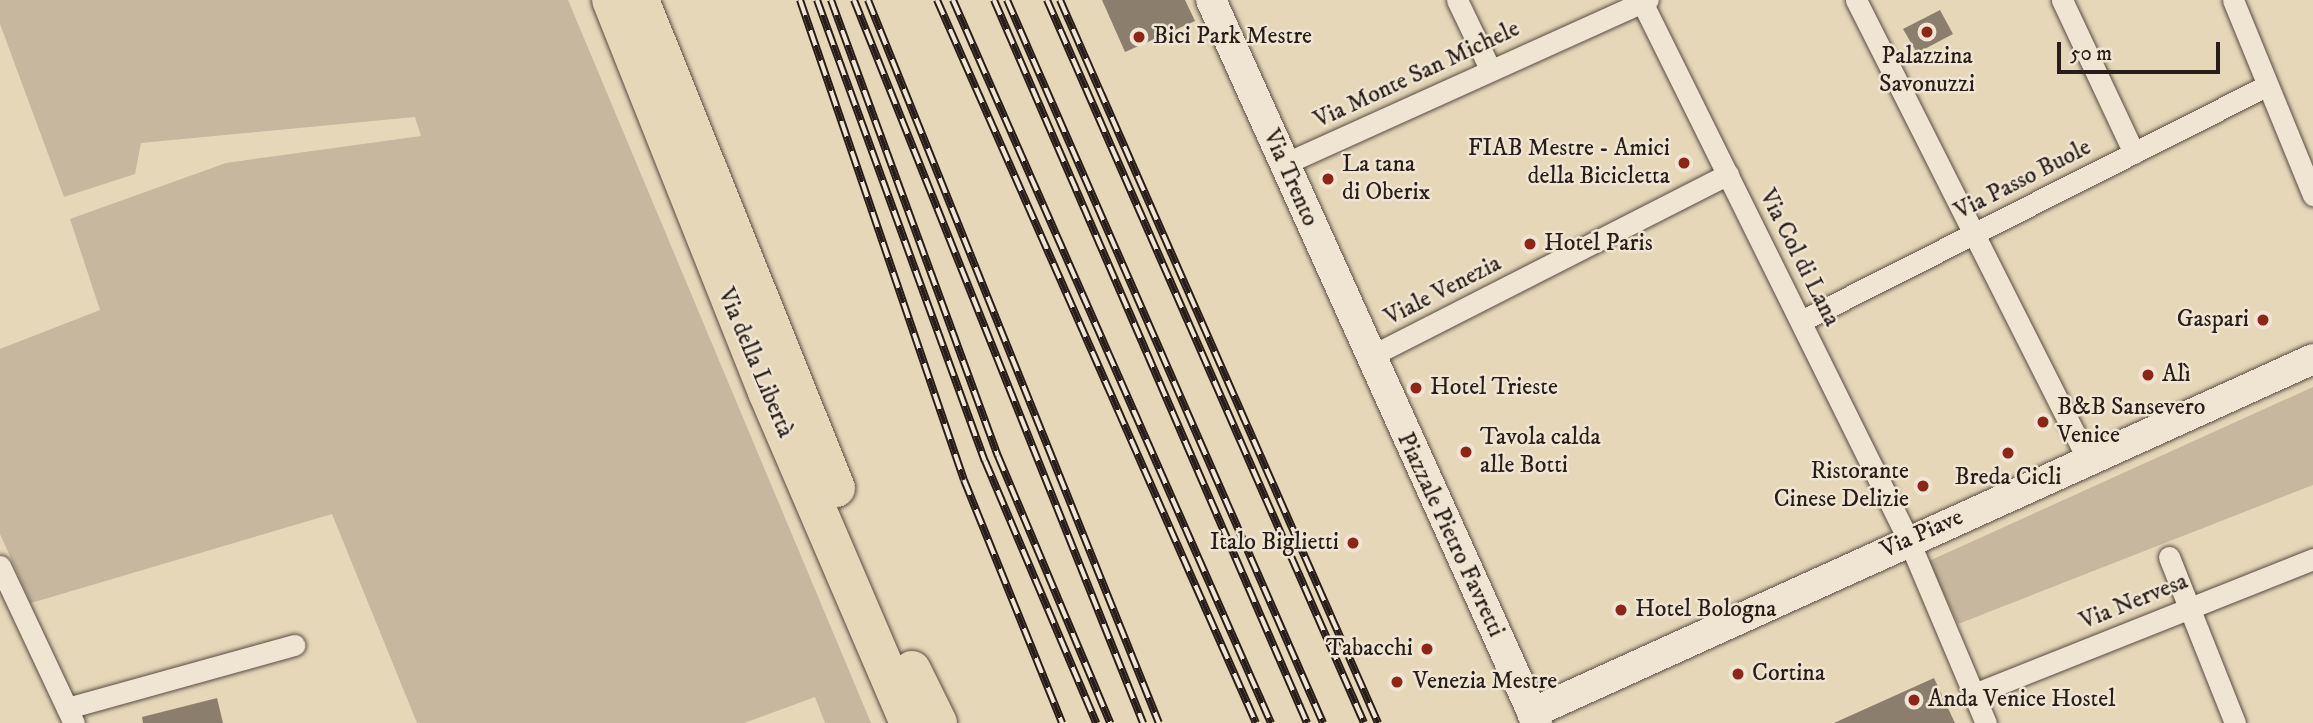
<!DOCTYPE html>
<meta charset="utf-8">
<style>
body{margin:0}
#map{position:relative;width:2313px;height:723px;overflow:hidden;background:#e6d7b9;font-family:"IM FELL DW Pica",serif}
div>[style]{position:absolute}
.green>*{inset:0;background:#c6b79e}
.building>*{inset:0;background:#8b7e6c}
.roads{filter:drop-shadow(0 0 2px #584c41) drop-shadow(0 0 2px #584c41)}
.street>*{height:21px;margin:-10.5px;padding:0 10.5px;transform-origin:10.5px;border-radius:10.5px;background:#efe5d2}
.secondary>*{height:30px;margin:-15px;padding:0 15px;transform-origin:15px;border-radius:15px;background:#efe5d2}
.highway>*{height:38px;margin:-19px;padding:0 19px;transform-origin:19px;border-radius:19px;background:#e6d7b9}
.rail>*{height:8px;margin-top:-4px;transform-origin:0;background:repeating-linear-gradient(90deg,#efe5d2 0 16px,#291d19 0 32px);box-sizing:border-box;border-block:2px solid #291d19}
.dots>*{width:19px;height:19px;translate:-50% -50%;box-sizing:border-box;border:4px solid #efe5d2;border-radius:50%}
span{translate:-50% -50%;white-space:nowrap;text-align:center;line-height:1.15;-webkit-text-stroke:5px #efe5d2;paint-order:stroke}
.poi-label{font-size:24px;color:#291d19}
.left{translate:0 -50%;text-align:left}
.right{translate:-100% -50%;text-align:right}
.street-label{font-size:24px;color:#291d19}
.scale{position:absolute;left:2057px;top:42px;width:163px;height:32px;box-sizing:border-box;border:4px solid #291d19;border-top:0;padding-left:9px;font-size:21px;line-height:24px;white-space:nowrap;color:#291d19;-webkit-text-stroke:5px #efe5d2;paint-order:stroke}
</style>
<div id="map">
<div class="green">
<div style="clip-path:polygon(0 0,568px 0,871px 723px,825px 723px,815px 697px,744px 723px,417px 723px,332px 514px,31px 603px,0 534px,0 349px,100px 310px,70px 219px,226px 163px,421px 136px,415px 117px,141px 143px,135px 174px,64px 197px,0 24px)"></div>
<div style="clip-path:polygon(2313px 387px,2313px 485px,1958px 624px,1929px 561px)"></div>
</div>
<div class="building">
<div style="clip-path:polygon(1102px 0,1185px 0,1195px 21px,1125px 52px)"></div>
<div style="clip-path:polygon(1940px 10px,1953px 34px,1917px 53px,1903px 29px)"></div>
<div style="clip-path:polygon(1934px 678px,1955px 723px,1834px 723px)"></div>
<div style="clip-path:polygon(217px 698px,223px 723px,143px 723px,142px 717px)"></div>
</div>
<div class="roads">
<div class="street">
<div style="left:1457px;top:0;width:76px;rotate:64.4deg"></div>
<div style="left:1641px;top:0;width:604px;rotate:63.65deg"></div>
<div style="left:1909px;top:541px;width:198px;rotate:67.1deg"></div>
<div style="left:1856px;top:0;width:515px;rotate:63.24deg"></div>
<div style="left:2062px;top:0;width:169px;rotate:64.8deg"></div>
<div style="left:2233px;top:0;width:211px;rotate:67.7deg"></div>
<div style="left:1284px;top:164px;width:399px;rotate:-24.3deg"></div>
<div style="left:1803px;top:320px;width:519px;rotate:-26.81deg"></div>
<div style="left:1369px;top:357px;width:403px;rotate:-27deg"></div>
<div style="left:2169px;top:557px;width:179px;rotate:68.3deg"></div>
<div style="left:0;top:566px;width:174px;rotate:64.8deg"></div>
<div style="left:1974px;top:694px;width:365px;rotate:-21.7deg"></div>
<div style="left:67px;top:708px;width:236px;rotate:-15.5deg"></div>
</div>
<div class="secondary">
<div style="left:1211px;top:0;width:793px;rotate:65.73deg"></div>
<div style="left:1532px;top:713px;width:857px;rotate:-24.38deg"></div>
</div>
<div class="highway">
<div style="left:611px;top:0;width:422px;rotate:68.3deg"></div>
<div style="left:767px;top:392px;width:360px;rotate:66.8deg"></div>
<div style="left:640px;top:0;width:526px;rotate:68.12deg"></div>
<div style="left:912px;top:670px;width:59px;rotate:63.9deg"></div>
</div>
</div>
<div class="rail">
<div style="left:800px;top:0;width:507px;rotate:71.14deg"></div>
<div style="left:964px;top:480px;width:262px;rotate:68deg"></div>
<div style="left:817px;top:0;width:491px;rotate:70deg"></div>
<div style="left:985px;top:461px;width:285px;rotate:67deg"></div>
<div style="left:831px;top:0;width:486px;rotate:69.9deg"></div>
<div style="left:998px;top:456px;width:290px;rotate:67.2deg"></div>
<div style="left:854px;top:0;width:779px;rotate:68.21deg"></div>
<div style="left:868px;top:0;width:779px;rotate:68.08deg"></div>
<div style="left:937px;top:0;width:790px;rotate:66.19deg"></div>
<div style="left:953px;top:0;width:790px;rotate:66.26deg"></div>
<div style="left:994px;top:0;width:788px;rotate:66.59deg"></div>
<div style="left:1007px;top:0;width:789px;rotate:66.39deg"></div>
<div style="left:1047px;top:0;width:789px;rotate:66.32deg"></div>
<div style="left:1060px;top:0;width:790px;rotate:66.26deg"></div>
</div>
<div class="dots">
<div style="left:1927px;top:32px;background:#8f2418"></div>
<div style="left:1139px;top:37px;background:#8f2418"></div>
<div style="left:1684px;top:163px;background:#8f2418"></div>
<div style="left:1328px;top:179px;background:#8f2418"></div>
<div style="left:1530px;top:244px;background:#8f2418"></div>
<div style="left:2263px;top:320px;background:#8f2418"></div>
<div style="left:2148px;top:375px;background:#8f2418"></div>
<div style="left:1416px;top:388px;background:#8f2418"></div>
<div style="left:2043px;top:422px;background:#8f2418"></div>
<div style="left:1466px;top:452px;background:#8f2418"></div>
<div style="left:2008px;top:453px;background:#8f2418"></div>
<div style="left:1923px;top:486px;background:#8f2418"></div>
<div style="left:1353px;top:543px;background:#8f2418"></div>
<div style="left:1621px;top:610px;background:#8f2418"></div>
<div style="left:1427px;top:649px;background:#8f2418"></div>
<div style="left:1738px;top:674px;background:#8f2418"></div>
<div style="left:1397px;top:682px;background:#8f2418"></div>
<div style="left:1914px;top:700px;background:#8f2418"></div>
</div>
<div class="poi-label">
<span class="left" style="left:1153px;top:37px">Bici Park Mestre</span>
<span style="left:1927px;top:71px">Palazzina<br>Savonuzzi</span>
<span class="right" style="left:1670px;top:163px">FIAB Mestre - Amici<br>della Bicicletta</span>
<span class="left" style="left:1342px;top:179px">La tana<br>di Oberix</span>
<span class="left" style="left:1544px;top:244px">Hotel Paris</span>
<span class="right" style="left:2249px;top:320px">Gaspari</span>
<span class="left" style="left:2162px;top:375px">Alì</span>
<span class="left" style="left:1430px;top:388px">Hotel Trieste</span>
<span class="left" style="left:2057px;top:422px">B&amp;B Sansevero<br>Venice</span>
<span class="left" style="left:1480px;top:452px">Tavola calda<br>alle Botti</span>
<span class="right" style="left:1909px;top:486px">Ristorante<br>Cinese Delizie</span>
<span style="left:2008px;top:478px">Breda Cicli</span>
<span class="right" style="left:1339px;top:543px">Italo Biglietti</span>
<span class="left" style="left:1635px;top:610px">Hotel Bologna</span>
<span class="right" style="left:1413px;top:649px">Tabacchi</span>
<span class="left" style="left:1752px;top:674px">Cortina</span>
<span class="left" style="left:1413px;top:682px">Venezia Mestre</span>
<span class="left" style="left:1928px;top:700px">Anda Venice Hostel</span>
</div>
<div class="street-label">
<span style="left:1417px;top:75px;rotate:-25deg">Via Monte San Michele</span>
<span style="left:1290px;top:178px;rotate:66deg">Via Trento</span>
<span style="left:2023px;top:180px;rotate:-27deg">Via Passo Buole</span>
<span style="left:1799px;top:258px;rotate:63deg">Via Col di Lana</span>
<span style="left:1443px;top:291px;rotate:-27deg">Viale Venezia</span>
<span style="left:755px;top:363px;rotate:67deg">Via della Libertà</span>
<span style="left:1922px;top:534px;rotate:-24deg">Via Piave</span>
<span style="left:1450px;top:535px;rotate:65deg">Piazzale Pietro Favretti</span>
<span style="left:2134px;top:602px;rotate:-22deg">Via Nervesa</span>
</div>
<div class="scale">50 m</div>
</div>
